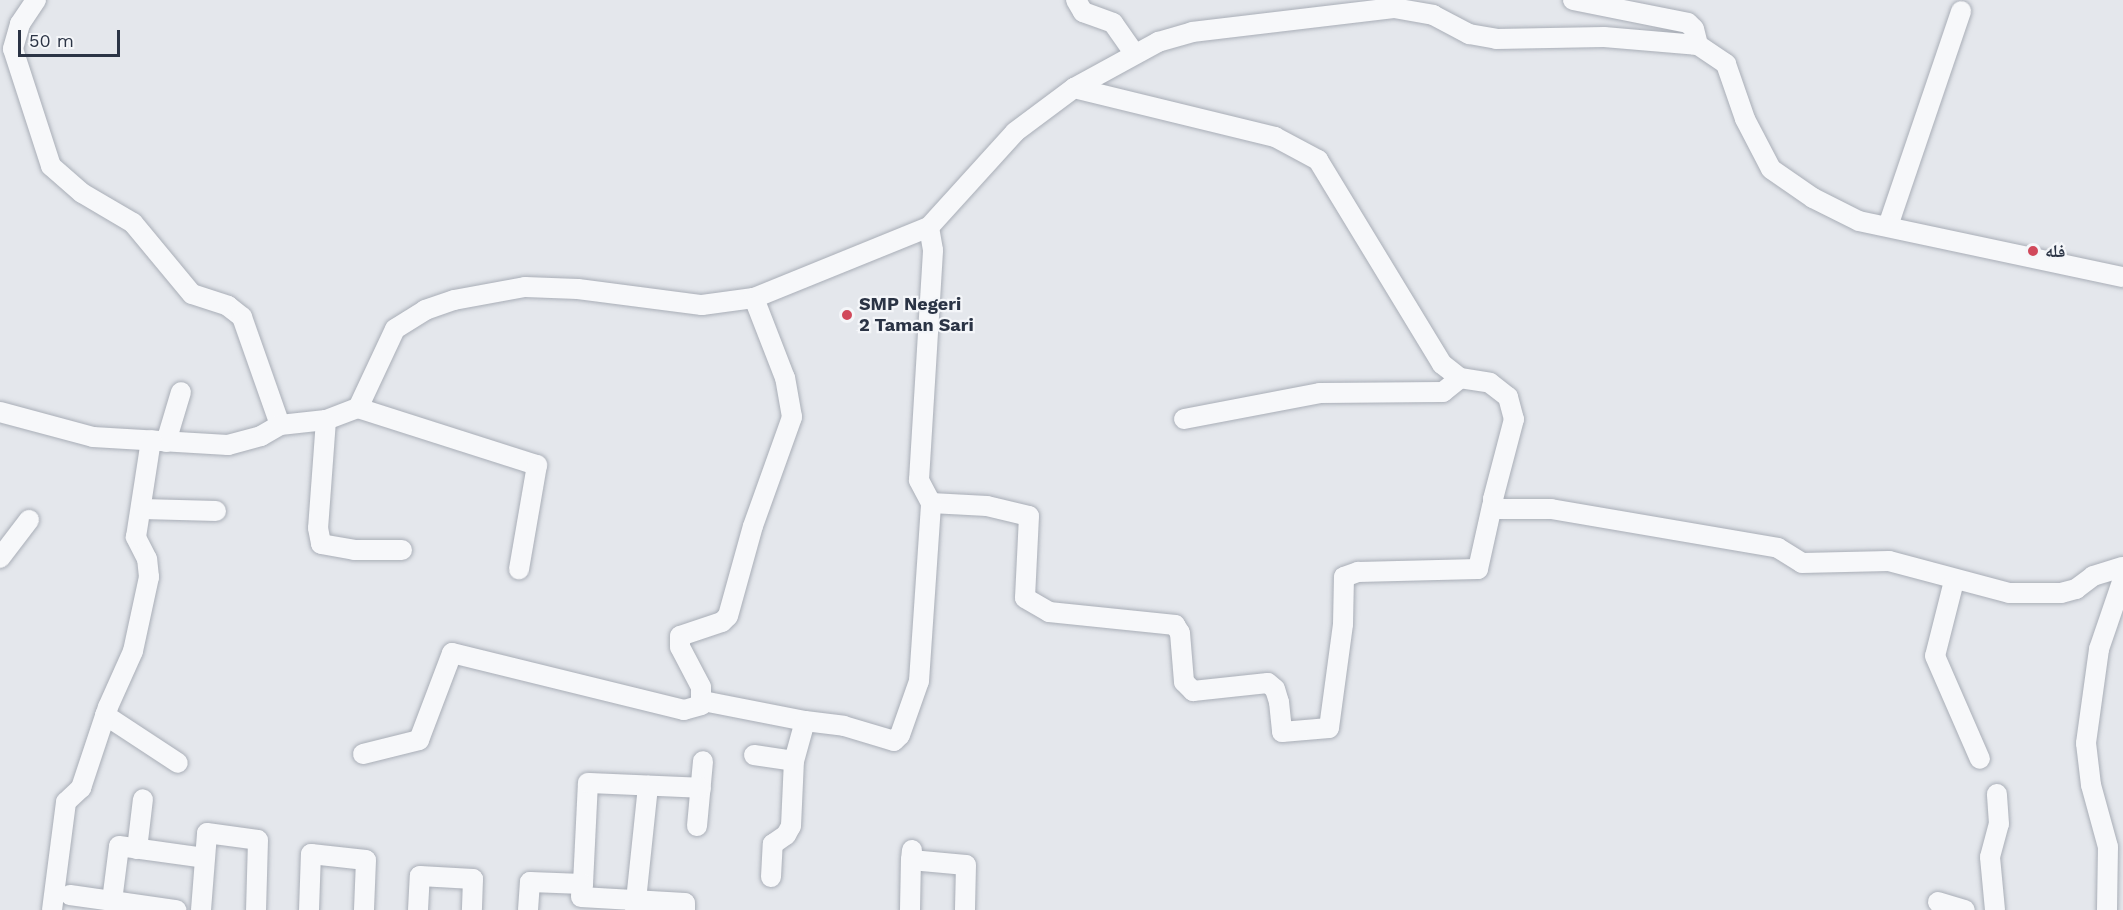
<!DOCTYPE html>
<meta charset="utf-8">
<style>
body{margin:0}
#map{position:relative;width:2123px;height:910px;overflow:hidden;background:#e4e7ec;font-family:"Work Sans","Noto Naskh Arabic",sans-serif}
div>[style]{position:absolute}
.roads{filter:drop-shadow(0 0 2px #a9aeb7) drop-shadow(0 0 2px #a9aeb7)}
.minor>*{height:20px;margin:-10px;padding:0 10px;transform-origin:10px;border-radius:10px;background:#f7f8fa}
.dots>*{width:16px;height:16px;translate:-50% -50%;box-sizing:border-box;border:3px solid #f4f6f9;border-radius:50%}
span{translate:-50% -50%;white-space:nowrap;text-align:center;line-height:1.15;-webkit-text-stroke:4.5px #f4f6f9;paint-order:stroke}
.poi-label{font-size:18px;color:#2b3445;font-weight:700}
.left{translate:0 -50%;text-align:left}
.scale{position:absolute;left:18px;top:30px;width:102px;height:27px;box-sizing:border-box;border:3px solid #2b3445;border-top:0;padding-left:8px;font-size:18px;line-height:21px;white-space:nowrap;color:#2b3445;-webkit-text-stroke:4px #f4f6f9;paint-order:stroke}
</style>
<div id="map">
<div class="roads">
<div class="minor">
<div style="left:36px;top:0;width:29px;rotate:124deg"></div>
<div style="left:20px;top:24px;width:26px;rotate:106deg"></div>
<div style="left:13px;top:49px;width:123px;rotate:72deg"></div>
<div style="left:51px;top:166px;width:41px;rotate:41.1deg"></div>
<div style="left:82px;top:193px;width:59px;rotate:30.5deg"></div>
<div style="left:133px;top:223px;width:92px;rotate:50.3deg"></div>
<div style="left:192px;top:294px;width:38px;rotate:18deg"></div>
<div style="left:228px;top:306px;width:18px;rotate:38deg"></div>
<div style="left:242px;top:317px;width:114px;rotate:70.6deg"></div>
<div style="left:1076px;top:0;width:14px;rotate:60deg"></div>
<div style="left:1083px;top:12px;width:32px;rotate:20deg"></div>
<div style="left:1113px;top:23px;width:37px;rotate:55deg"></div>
<div style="left:1573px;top:0;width:117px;rotate:11.3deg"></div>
<div style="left:1688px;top:23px;width:8px;rotate:45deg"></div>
<div style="left:1694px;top:29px;width:16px;rotate:76deg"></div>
<div style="left:1074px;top:88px;width:207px;rotate:13.7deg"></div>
<div style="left:1275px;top:137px;width:49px;rotate:28.1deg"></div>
<div style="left:1318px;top:160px;width:239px;rotate:58.7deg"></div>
<div style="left:1442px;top:364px;width:23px;rotate:38deg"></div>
<div style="left:1460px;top:378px;width:30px;rotate:9deg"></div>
<div style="left:1490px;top:383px;width:23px;rotate:38deg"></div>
<div style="left:1508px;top:397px;width:23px;rotate:75deg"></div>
<div style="left:1514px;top:419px;width:83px;rotate:104.7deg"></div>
<div style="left:1493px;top:499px;width:10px;rotate:79deg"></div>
<div style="left:1495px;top:509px;width:56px"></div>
<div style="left:1551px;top:509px;width:230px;rotate:9.7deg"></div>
<div style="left:1778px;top:548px;width:28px;rotate:32deg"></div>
<div style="left:1802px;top:563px;width:87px;rotate:-1.3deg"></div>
<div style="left:1889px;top:561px;width:124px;rotate:14.9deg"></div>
<div style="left:2009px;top:593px;width:52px"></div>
<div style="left:2061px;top:593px;width:16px;rotate:-15deg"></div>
<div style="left:2076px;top:589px;width:21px;rotate:-37deg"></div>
<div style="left:2093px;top:576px;width:31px;rotate:-17deg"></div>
<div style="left:1888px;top:226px;width:227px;rotate:-71.2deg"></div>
<div style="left:358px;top:408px;width:188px;rotate:17.7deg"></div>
<div style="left:537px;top:465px;width:106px;rotate:99.8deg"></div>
<div style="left:0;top:412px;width:96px;rotate:15deg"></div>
<div style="left:93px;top:437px;width:135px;rotate:3.4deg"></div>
<div style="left:228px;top:445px;width:34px;rotate:-15deg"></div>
<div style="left:261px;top:436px;width:22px;rotate:-30deg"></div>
<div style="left:280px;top:425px;width:46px;rotate:-6.2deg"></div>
<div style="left:326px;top:420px;width:34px;rotate:-21deg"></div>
<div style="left:358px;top:408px;width:87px;rotate:-64.9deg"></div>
<div style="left:395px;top:329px;width:36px;rotate:-32deg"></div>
<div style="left:425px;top:310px;width:31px;rotate:-19deg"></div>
<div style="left:454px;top:300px;width:72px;rotate:-10.4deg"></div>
<div style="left:525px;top:287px;width:53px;rotate:2.2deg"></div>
<div style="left:578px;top:289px;width:125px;rotate:7.4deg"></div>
<div style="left:702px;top:305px;width:52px;rotate:-7.7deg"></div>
<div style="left:754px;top:298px;width:189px;rotate:-22.1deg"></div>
<div style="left:929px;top:227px;width:128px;rotate:-47.8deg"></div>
<div style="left:1015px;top:132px;width:74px;rotate:-36.7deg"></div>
<div style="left:1074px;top:88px;width:96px;rotate:-28.7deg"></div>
<div style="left:1158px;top:42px;width:35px;rotate:-16deg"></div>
<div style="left:1192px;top:32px;width:203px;rotate:-6.8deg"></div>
<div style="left:1394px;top:8px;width:40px;rotate:10deg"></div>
<div style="left:1433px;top:15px;width:41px;rotate:27.8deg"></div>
<div style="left:1469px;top:34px;width:27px;rotate:10deg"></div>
<div style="left:1496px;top:39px;width:108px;rotate:-1.1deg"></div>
<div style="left:1604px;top:37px;width:94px;rotate:4.9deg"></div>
<div style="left:1698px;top:45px;width:34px;rotate:34deg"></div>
<div style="left:1726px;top:64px;width:58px;rotate:70.9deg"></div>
<div style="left:1745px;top:119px;width:56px;rotate:62.5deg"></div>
<div style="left:1771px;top:169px;width:51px;rotate:34.6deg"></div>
<div style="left:1813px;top:198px;width:51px;rotate:26.6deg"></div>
<div style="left:1859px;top:221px;width:270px;rotate:12deg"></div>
<div style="left:1184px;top:419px;width:138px;rotate:-10.8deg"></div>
<div style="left:1320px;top:393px;width:123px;rotate:-0.5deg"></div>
<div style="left:1443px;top:392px;width:22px;rotate:-39deg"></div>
<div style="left:326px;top:420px;width:108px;rotate:94.2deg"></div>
<div style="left:318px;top:528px;width:16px;rotate:79deg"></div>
<div style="left:321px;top:544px;width:34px;rotate:10deg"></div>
<div style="left:354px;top:550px;width:48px"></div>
<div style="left:166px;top:442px;width:52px;rotate:-73.3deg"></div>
<div style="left:931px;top:503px;width:56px;rotate:3.1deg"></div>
<div style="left:987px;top:506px;width:43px;rotate:13.4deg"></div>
<div style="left:1029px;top:516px;width:82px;rotate:92.8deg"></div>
<div style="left:1025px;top:598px;width:28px;rotate:30deg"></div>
<div style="left:1049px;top:612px;width:127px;rotate:5.9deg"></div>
<div style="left:1175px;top:625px;width:9px;rotate:58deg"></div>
<div style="left:1180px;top:633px;width:49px;rotate:85.3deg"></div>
<div style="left:1184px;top:682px;width:13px;rotate:45deg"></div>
<div style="left:1193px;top:691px;width:75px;rotate:-6.1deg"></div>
<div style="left:1268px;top:683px;width:9px;rotate:41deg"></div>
<div style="left:1275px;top:689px;width:14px;rotate:73deg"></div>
<div style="left:1279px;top:702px;width:30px;rotate:84deg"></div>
<div style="left:1282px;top:732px;width:47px;rotate:-4.9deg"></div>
<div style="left:1329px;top:728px;width:105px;rotate:-82.3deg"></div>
<div style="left:1343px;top:624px;width:47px;rotate:-88.8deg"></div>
<div style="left:1344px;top:577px;width:15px;rotate:-20deg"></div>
<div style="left:1358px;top:572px;width:120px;rotate:-1.4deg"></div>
<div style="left:1478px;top:569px;width:65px;rotate:-77.5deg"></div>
<div style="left:143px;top:509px;width:73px;rotate:1.6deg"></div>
<div style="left:0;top:558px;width:48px;rotate:-52.7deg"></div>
<div style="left:1954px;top:581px;width:77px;rotate:104.2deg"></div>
<div style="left:1935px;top:656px;width:112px;rotate:66.4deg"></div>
<div style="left:703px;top:701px;width:104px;rotate:11.1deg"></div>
<div style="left:105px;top:715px;width:87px;rotate:33.3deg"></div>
<div style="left:363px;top:754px;width:58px;rotate:-14deg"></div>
<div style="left:419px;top:740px;width:93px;rotate:-69.2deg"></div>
<div style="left:452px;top:653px;width:239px;rotate:13.8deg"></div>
<div style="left:684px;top:710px;width:18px;rotate:-16deg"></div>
<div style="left:701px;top:705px;width:18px;rotate:-90deg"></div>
<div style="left:701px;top:687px;width:45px;rotate:-117.7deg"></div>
<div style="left:680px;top:647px;width:11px;rotate:-90deg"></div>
<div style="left:680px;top:636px;width:44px;rotate:-18.4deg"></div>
<div style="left:722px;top:622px;width:8px;rotate:-45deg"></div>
<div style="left:728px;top:616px;width:93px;rotate:-74.5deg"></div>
<div style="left:753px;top:526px;width:116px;rotate:-70.3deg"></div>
<div style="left:792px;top:417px;width:40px;rotate:-100deg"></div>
<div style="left:785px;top:378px;width:86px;rotate:-111.2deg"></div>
<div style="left:754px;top:755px;width:40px;rotate:8.5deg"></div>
<div style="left:697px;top:826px;width:65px;rotate:-84.7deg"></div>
<div style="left:137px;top:849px;width:50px;rotate:-83.2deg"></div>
<div style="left:912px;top:850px;width:10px;rotate:96deg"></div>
<div style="left:911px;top:860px;width:55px;rotate:5.2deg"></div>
<div style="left:966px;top:865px;width:45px;rotate:91.3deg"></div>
<div style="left:771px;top:877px;width:33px;rotate:-87deg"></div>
<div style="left:773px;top:844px;width:16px;rotate:-35deg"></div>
<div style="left:786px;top:835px;width:10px;rotate:-61deg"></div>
<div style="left:791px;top:826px;width:65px;rotate:-87.4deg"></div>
<div style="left:794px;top:761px;width:41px;rotate:-74.6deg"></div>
<div style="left:805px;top:721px;width:39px;rotate:7deg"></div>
<div style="left:844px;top:726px;width:52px;rotate:16.7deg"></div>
<div style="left:894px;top:741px;width:8px;rotate:-45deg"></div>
<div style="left:900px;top:735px;width:57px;rotate:-70.6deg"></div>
<div style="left:919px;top:681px;width:178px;rotate:-86.1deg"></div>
<div style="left:931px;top:503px;width:26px;rotate:-118deg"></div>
<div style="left:919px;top:480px;width:230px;rotate:-86.5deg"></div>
<div style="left:933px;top:250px;width:23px;rotate:-100deg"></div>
<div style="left:583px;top:884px;width:101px;rotate:-87.2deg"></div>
<div style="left:588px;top:783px;width:113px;rotate:2.5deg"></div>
<div style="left:70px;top:895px;width:42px;rotate:8.1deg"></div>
<div style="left:112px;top:901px;width:55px;rotate:-82.7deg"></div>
<div style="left:119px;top:846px;width:86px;rotate:8deg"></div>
<div style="left:581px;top:897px;width:104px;rotate:3.3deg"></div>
<div style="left:685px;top:903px;width:7px;rotate:90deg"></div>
<div style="left:112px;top:901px;width:65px;rotate:8deg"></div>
<div style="left:1938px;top:902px;width:28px;rotate:17deg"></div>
<div style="left:52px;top:910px;width:109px;rotate:-82.6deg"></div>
<div style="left:66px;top:802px;width:21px;rotate:-43deg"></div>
<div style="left:81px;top:788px;width:85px;rotate:-71.6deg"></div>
<div style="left:108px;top:707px;width:61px;rotate:-65.9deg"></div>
<div style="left:133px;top:651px;width:76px;rotate:-77.8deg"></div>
<div style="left:149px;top:577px;width:18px;rotate:-96deg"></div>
<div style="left:147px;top:559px;width:25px;rotate:-117deg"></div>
<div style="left:136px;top:537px;width:98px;rotate:-81.2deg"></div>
<div style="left:201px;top:910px;width:77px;rotate:-85.5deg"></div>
<div style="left:207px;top:833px;width:51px;rotate:7.8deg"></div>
<div style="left:258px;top:840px;width:70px;rotate:91.6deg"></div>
<div style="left:309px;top:910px;width:56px;rotate:-88deg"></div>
<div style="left:311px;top:854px;width:55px;rotate:6.2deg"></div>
<div style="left:366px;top:860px;width:50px;rotate:92.3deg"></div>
<div style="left:418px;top:910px;width:34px;rotate:-87deg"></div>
<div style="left:420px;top:876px;width:53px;rotate:3.2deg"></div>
<div style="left:473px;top:879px;width:31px;rotate:92deg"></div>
<div style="left:528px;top:910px;width:28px;rotate:-86deg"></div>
<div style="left:530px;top:882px;width:53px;rotate:2.2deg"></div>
<div style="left:583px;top:884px;width:11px;rotate:100deg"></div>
<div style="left:635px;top:910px;width:125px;rotate:-84deg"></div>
<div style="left:910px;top:910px;width:50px;rotate:-88.9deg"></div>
<div style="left:1995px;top:910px;width:53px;rotate:-95.4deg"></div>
<div style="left:1990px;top:857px;width:34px;rotate:-75deg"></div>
<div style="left:1999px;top:824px;width:30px;rotate:-94deg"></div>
<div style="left:2107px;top:910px;width:63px;rotate:-89.1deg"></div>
<div style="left:2108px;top:847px;width:64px;rotate:-105.3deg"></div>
<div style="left:2091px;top:785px;width:42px;rotate:-96.8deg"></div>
<div style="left:2086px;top:743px;width:95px;rotate:-82.1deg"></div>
<div style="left:2099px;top:649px;width:74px;rotate:-71.1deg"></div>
</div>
</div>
<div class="dots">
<div style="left:2033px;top:251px;background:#d1495b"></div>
<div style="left:847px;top:315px;background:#d1495b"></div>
</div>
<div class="poi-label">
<span class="left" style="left:2045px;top:251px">فله</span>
<span class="left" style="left:859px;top:315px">SMP Negeri<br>2 Taman Sari</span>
</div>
<div class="scale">50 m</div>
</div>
